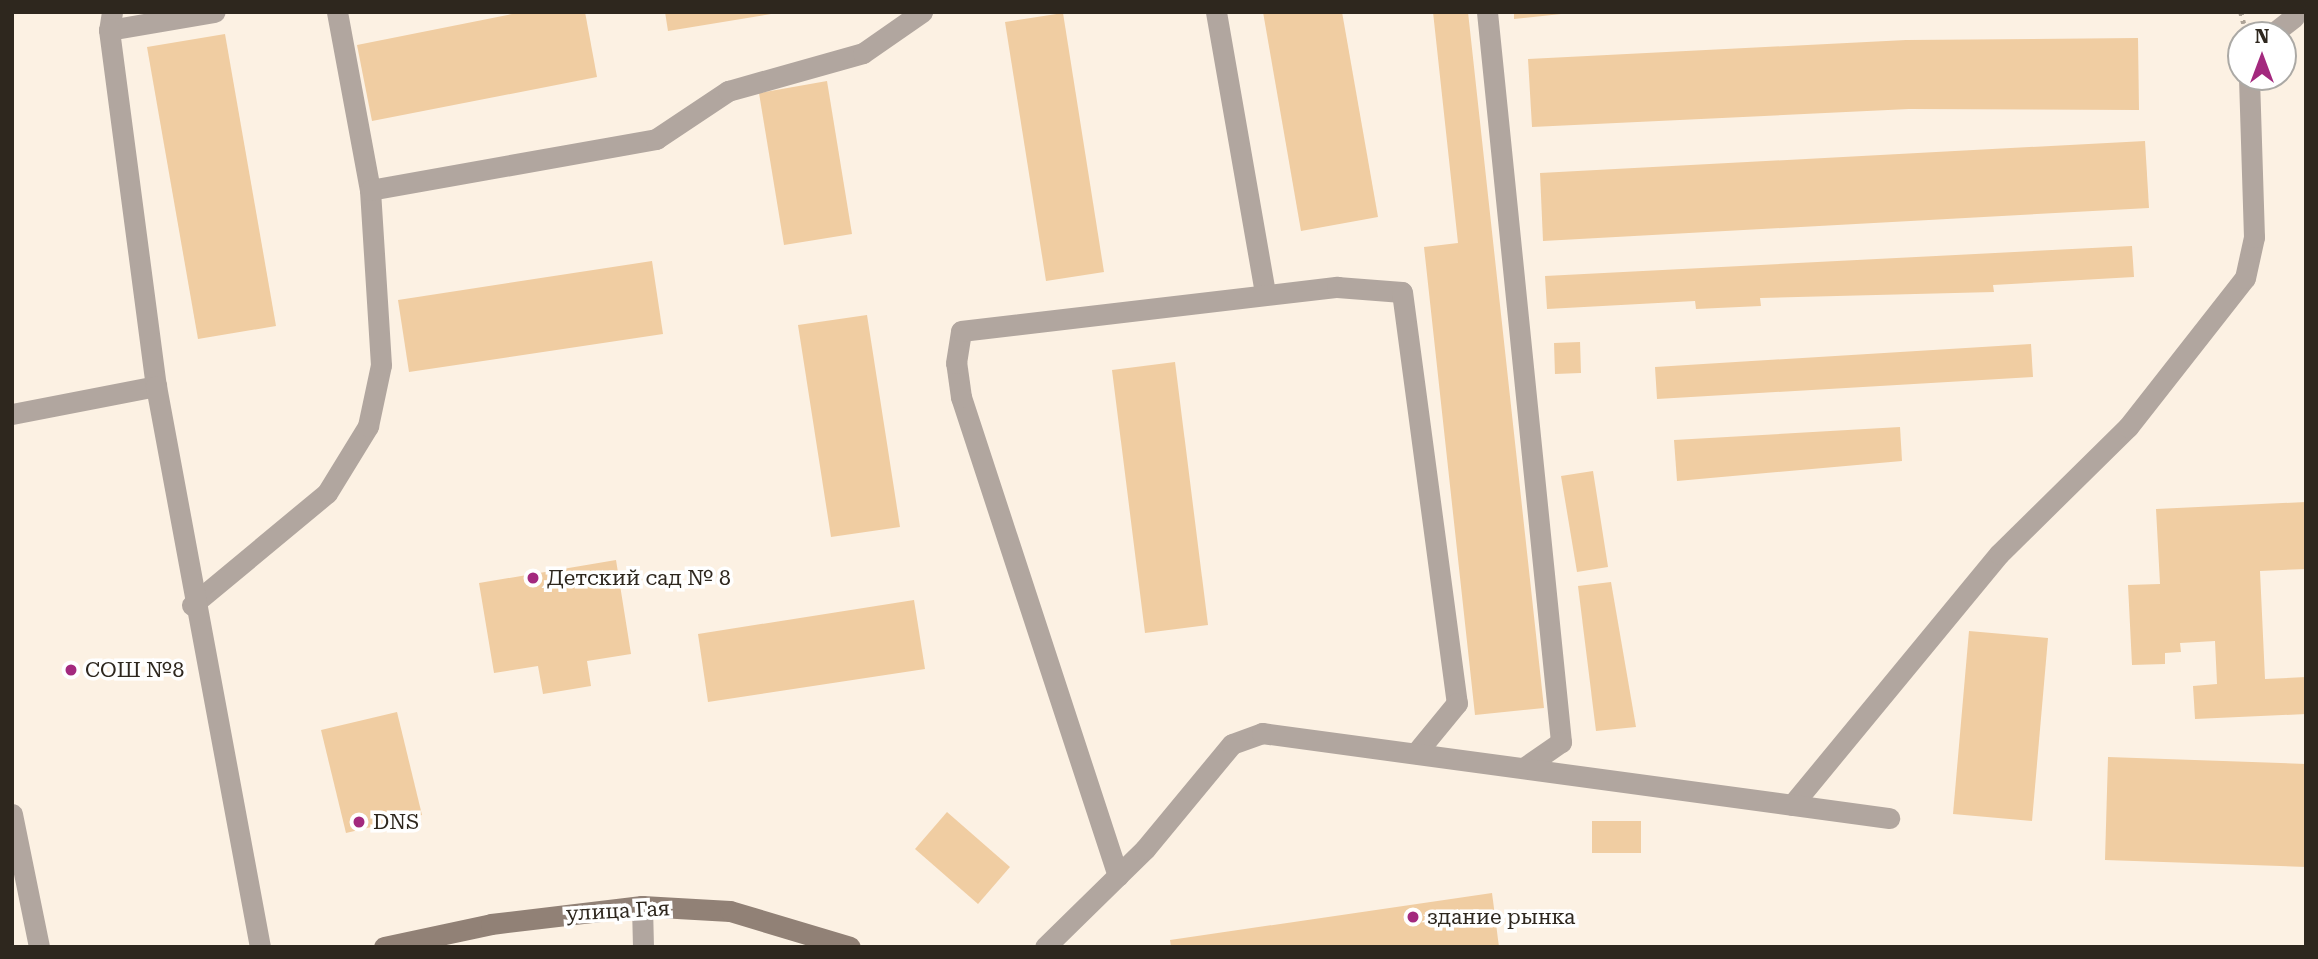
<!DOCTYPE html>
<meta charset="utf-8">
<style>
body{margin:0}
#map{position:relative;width:2318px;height:959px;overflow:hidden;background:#fcf1e3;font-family:"Roboto Serif",serif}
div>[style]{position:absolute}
.building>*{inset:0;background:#f0cda2}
.path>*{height:4.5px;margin-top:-2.25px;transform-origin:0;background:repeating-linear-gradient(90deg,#ada397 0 3.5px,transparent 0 8.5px)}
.lane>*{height:21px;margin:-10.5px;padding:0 10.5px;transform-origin:10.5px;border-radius:10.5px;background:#b1a69f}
.street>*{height:21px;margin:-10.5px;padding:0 10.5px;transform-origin:10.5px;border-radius:10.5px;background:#b1a69f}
.secondary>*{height:21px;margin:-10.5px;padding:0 10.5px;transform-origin:10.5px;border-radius:10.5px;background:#918176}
.dots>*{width:19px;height:19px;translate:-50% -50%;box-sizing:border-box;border:4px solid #fff;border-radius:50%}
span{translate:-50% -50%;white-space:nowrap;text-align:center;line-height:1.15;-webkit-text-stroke:7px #fff;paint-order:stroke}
.poi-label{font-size:21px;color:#2e271e}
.left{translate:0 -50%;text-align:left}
.street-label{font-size:21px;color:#2e271e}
.frame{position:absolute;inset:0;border:14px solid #2e271e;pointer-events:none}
.north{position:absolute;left:2227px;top:21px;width:70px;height:70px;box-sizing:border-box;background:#fff;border:2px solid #aba9a5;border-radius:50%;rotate:0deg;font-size:19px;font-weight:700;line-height:28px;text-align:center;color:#2e271e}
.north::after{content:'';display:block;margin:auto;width:24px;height:32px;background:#a3297e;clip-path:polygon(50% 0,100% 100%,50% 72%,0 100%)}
</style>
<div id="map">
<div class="building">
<div style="clip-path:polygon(522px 12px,585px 12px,597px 77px,372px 121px,357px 45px)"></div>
<div style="clip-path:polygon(665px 12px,771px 12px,771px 14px,668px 31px)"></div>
<div style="clip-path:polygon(1263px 12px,1342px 12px,1378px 217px,1301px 231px)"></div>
<div style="clip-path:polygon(1433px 12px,1468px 12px,1544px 708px,1475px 715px,1424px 247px,1458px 243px)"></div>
<div style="clip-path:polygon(1514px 12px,1561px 12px,1561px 14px,1514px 19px)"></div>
<div style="clip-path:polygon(1063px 13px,1104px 272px,1046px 281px,1005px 22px)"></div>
<div style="clip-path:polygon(225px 34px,276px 326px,198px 339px,147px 47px)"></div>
<div style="clip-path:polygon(2138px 38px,2139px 110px,1909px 109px,1532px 127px,1528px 59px,1906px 40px)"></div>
<div style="clip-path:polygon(827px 81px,852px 234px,784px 245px,759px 93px)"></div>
<div style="clip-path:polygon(2145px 141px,2149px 208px,1543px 241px,1540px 173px)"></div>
<div style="clip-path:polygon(2132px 246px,2134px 277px,1993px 285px,1994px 292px,1760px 298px,1761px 306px,1696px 309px,1695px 301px,1547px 309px,1545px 276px)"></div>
<div style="clip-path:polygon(652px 261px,663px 334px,409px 372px,398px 300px)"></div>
<div style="clip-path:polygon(867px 315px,900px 527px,831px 537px,798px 325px)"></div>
<div style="clip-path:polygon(1580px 342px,1581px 373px,1555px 374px,1554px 343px)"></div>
<div style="clip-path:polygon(2031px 344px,2033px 377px,1657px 399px,1655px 367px)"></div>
<div style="clip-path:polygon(1175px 362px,1208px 625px,1145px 633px,1112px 370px)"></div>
<div style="clip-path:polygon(1900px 427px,1902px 461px,1677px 481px,1674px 440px)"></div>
<div style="clip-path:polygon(1593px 471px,1608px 567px,1577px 572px,1561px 476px)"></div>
<div style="clip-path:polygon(2306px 502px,2306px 569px,2260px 571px,2265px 679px,2306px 677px,2306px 714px,2195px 719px,2193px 686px,2217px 684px,2215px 641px,2180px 643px,2181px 652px,2165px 653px,2165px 664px,2132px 665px,2128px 585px,2160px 584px,2156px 509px)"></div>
<div style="clip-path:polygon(616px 560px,631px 654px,587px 661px,591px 686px,543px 694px,538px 666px,494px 673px,479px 583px)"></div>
<div style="clip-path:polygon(1611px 582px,1636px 727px,1596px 731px,1578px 586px)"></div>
<div style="clip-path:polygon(914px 600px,925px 669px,708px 702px,698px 634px)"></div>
<div style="clip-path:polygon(1969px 631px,2048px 638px,2032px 821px,1953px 814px)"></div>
<div style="clip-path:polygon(397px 712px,422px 815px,346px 833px,321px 730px)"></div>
<div style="clip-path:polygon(2108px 757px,2306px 764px,2306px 867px,2105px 860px)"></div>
<div style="clip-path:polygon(947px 812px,1010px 867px,978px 904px,915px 849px)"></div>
<div style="clip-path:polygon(1592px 821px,1641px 821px,1641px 853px,1592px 853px)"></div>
<div style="clip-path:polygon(1492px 893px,1499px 947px,1171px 947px,1170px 940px)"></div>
</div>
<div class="path">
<div style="left:2241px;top:12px;width:12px;rotate:76deg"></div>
</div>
<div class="lane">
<div style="left:112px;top:12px;width:18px;rotate:99deg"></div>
<div style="left:109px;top:30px;width:107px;rotate:-9.7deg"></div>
<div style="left:337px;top:12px;width:181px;rotate:79.5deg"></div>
<div style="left:1216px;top:12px;width:286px;rotate:80.1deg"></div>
<div style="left:1487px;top:12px;width:734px;rotate:84.21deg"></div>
<div style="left:1561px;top:742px;width:44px;rotate:145.2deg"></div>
<div style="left:2271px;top:35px;width:29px;rotate:-38deg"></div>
<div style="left:12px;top:414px;width:147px;rotate:-11deg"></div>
<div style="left:192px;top:605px;width:175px;rotate:-39.7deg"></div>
<div style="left:327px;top:493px;width:79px;rotate:-58.5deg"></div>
<div style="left:368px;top:426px;width:62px;rotate:-78deg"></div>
<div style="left:381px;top:365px;width:175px;rotate:-93.6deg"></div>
<div style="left:370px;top:190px;width:291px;rotate:-10.1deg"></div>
<div style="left:656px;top:139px;width:87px;rotate:-33.7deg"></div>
<div style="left:728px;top:91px;width:140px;rotate:-15.7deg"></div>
<div style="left:863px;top:53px;width:72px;rotate:-34.8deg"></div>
<div style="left:1792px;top:805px;width:325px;rotate:-50.5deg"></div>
<div style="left:1999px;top:554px;width:181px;rotate:-44.6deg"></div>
<div style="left:2128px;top:427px;width:189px;rotate:-51.9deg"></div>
<div style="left:2245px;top:278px;width:42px;rotate:-77.6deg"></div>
<div style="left:2254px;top:237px;width:160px;rotate:-91.8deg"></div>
<div style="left:12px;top:814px;width:136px;rotate:78.5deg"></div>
<div style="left:1118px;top:876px;width:504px;rotate:-108.15deg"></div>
<div style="left:961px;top:397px;width:34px;rotate:-98deg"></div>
<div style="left:956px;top:363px;width:32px;rotate:-81deg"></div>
<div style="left:961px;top:331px;width:379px;rotate:-6.7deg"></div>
<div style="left:1337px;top:287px;width:65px;rotate:4.4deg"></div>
<div style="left:1402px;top:292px;width:415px;rotate:82.4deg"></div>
<div style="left:1457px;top:703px;width:65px;rotate:129.4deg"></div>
<div style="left:642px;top:906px;width:41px;rotate:88.6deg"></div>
</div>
<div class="street">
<div style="left:109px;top:30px;width:359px;rotate:82.5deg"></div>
<div style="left:156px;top:386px;width:571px;rotate:79.5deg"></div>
<div style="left:1045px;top:947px;width:140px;rotate:-44.4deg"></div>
<div style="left:1145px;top:849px;width:136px;rotate:-50.4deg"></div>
<div style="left:1232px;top:744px;width:32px;rotate:-20deg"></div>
<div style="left:1262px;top:733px;width:633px;rotate:7.72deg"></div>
</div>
<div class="secondary">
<div style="left:384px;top:947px;width:109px;rotate:-12.1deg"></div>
<div style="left:491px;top:924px;width:152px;rotate:-6.8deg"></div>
<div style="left:642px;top:906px;width:88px;rotate:3.3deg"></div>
<div style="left:730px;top:911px;width:125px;rotate:16.7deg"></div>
</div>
<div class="dots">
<div style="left:533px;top:578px;background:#a3297e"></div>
<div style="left:71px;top:670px;background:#a3297e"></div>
<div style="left:359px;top:822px;background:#a3297e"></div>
<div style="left:1413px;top:917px;background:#a3297e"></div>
</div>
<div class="poi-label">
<span class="left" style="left:547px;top:578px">Детский сад № 8</span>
<span class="left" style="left:85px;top:670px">СОШ №8</span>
<span class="left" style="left:373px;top:822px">DNS</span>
<span class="left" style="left:1427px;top:917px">здание рынка</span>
</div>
<div class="street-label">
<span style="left:618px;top:911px;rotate:-3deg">улица Гая</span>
</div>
<div class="frame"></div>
<div class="north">N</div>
</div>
